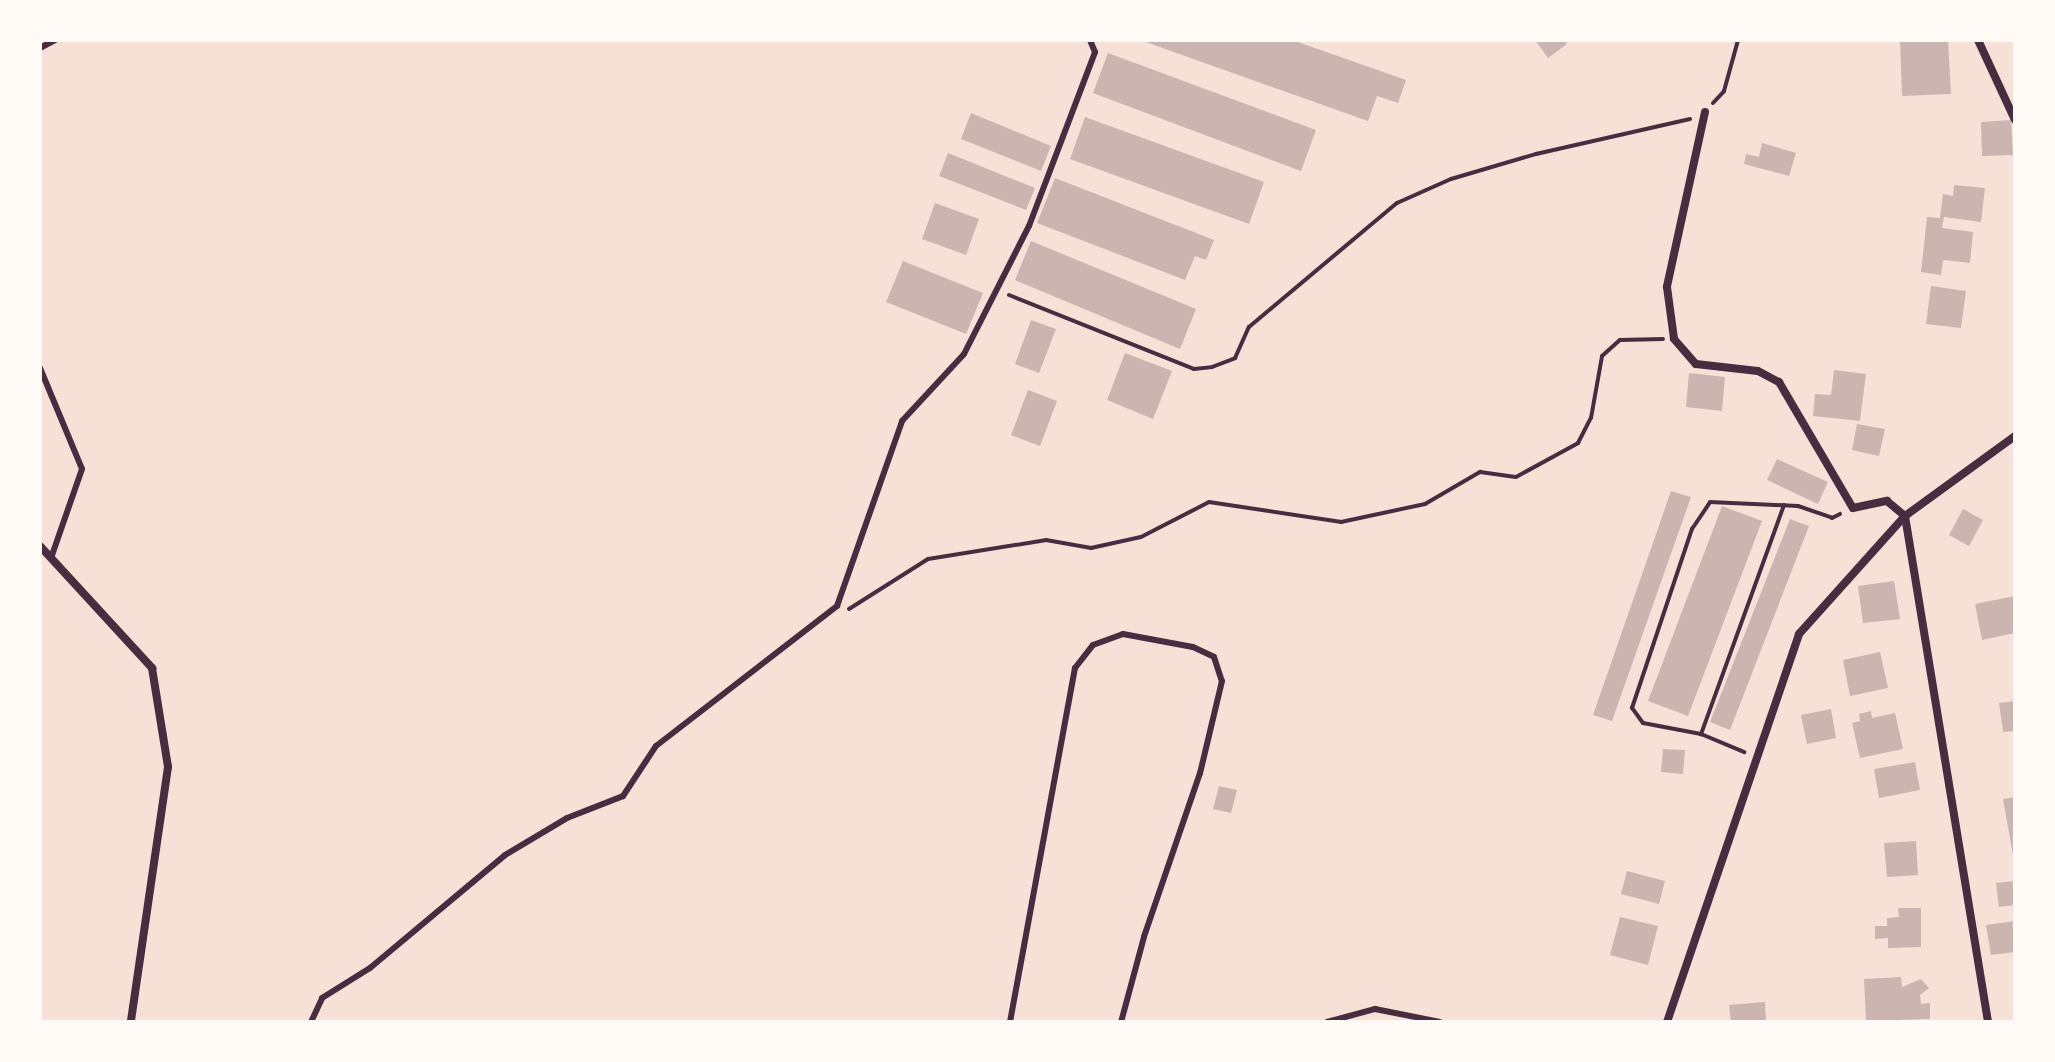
<!DOCTYPE html>
<style>
body{margin:0}
#map{position:relative;width:2055px;height:1062px;overflow:hidden;background:#f7e1d7;font-family:"Sofia Sans Condensed",sans-serif}
div>[style]{position:absolute}
.building>*{inset:0;background:#ccb4b1}
.path>*{height:4px;margin:-2px;padding:0 2px;transform-origin:2px;border-radius:2px;background:#4a2c40}
.service>*{height:6px;margin:-3px;padding:0 3px;transform-origin:3px;border-radius:3px;background:#4a2c40}
.minor>*{height:8px;margin:-4px;padding:0 4px;transform-origin:4px;border-radius:4px;background:#4a2c40}
span{translate:-50% -50%;white-space:nowrap;text-align:center;line-height:1.15;-webkit-text-stroke:6px #fffaf5;paint-order:stroke}
.frame{position:absolute;inset:0;border:42px solid #fffaf5;pointer-events:none}
</style>
<div id="map">
<div class="building">
<div style="clip-path:polygon(1140px 40px,1292px 40px,1406px 80px,1398px 103px,1377px 96px,1368px 121px)"></div>
<div style="clip-path:polygon(1535px 40px,1564px 40px,1567px 44px,1548px 58px)"></div>
<div style="clip-path:polygon(1900px 40px,1948px 40px,1951px 94px,1902px 96px)"></div>
<div style="clip-path:polygon(1108px 53px,1316px 130px,1301px 171px,1093px 93px)"></div>
<div style="clip-path:polygon(971px 113px,1051px 146px,1041px 171px,961px 139px)"></div>
<div style="clip-path:polygon(1085px 117px,1264px 182px,1249px 224px,1070px 159px)"></div>
<div style="clip-path:polygon(2011px 120px,2013px 155px,1982px 156px,1981px 122px)"></div>
<div style="clip-path:polygon(1762px 143px,1796px 153px,1789px 176px,1744px 164px,1746px 154px,1759px 157px)"></div>
<div style="clip-path:polygon(948px 153px,1035px 188px,1026px 210px,939px 176px)"></div>
<div style="clip-path:polygon(1055px 178px,1214px 240px,1206px 260px,1195px 256px,1185px 280px,1037px 223px)"></div>
<div style="clip-path:polygon(1954px 185px,1985px 188px,1981px 222px,1944px 217px,1942px 228px,1973px 232px,1970px 263px,1943px 260px,1941px 275px,1921px 272px,1927px 217px,1940px 218px,1943px 194px,1953px 196px)"></div>
<div style="clip-path:polygon(935px 203px,979px 219px,966px 255px,922px 239px)"></div>
<div style="clip-path:polygon(1031px 241px,1196px 309px,1180px 349px,1015px 280px)"></div>
<div style="clip-path:polygon(903px 261px,983px 293px,966px 334px,886px 302px)"></div>
<div style="clip-path:polygon(1931px 286px,1966px 291px,1961px 328px,1926px 324px)"></div>
<div style="clip-path:polygon(1031px 320px,1056px 329px,1039px 373px,1015px 364px)"></div>
<div style="clip-path:polygon(1125px 353px,1172px 371px,1153px 419px,1107px 400px)"></div>
<div style="clip-path:polygon(1834px 370px,1866px 374px,1860px 421px,1813px 416px,1815px 394px,1831px 395px)"></div>
<div style="clip-path:polygon(1689px 373px,1725px 377px,1722px 411px,1686px 407px)"></div>
<div style="clip-path:polygon(1028px 390px,1057px 401px,1040px 446px,1011px 435px)"></div>
<div style="clip-path:polygon(1857px 424px,1885px 429px,1879px 456px,1852px 450px)"></div>
<div style="clip-path:polygon(1777px 459px,1828px 482px,1818px 504px,1767px 480px)"></div>
<div style="clip-path:polygon(1671px 491px,1691px 497px,1612px 721px,1593px 715px)"></div>
<div style="clip-path:polygon(1722px 506px,1762px 521px,1688px 716px,1648px 701px)"></div>
<div style="clip-path:polygon(1963px 509px,1983px 520px,1969px 546px,1949px 535px)"></div>
<div style="clip-path:polygon(1790px 519px,1809px 526px,1730px 730px,1710px 722px)"></div>
<div style="clip-path:polygon(1894px 581px,1900px 619px,1863px 623px,1858px 586px)"></div>
<div style="clip-path:polygon(2015px 596px,2015px 633px,1982px 640px,1975px 604px)"></div>
<div style="clip-path:polygon(1880px 652px,1888px 688px,1850px 696px,1843px 660px)"></div>
<div style="clip-path:polygon(2015px 701px,2015px 731px,2003px 732px,1999px 703px)"></div>
<div style="clip-path:polygon(1831px 709px,1836px 738px,1807px 744px,1801px 715px)"></div>
<div style="clip-path:polygon(1871px 711px,1872px 718px,1895px 713px,1903px 749px,1860px 758px,1852px 723px,1860px 721px,1859px 714px)"></div>
<div style="clip-path:polygon(1663px 749px,1685px 750px,1683px 774px,1661px 772px)"></div>
<div style="clip-path:polygon(1915px 762px,1920px 790px,1879px 798px,1874px 769px)"></div>
<div style="clip-path:polygon(1219px 786px,1237px 790px,1231px 813px,1213px 809px)"></div>
<div style="clip-path:polygon(2015px 797px,2015px 855px,2013px 855px,2003px 799px)"></div>
<div style="clip-path:polygon(1916px 841px,1918px 875px,1887px 877px,1884px 843px)"></div>
<div style="clip-path:polygon(1627px 871px,1665px 881px,1659px 904px,1621px 894px)"></div>
<div style="clip-path:polygon(2015px 881px,2015px 905px,1999px 907px,1996px 883px)"></div>
<div style="clip-path:polygon(1898px 908px,1921px 908px,1921px 947px,1888px 948px,1888px 938px,1875px 939px,1875px 926px,1887px 926px,1887px 918px,1899px 917px)"></div>
<div style="clip-path:polygon(1620px 917px,1658px 926px,1648px 965px,1610px 955px)"></div>
<div style="clip-path:polygon(2015px 921px,2015px 952px,1991px 955px,1986px 925px)"></div>
<div style="clip-path:polygon(1901px 977px,1902px 987px,1921px 979px,1929px 988px,1920px 995px,1921px 1004px,1930px 1003px,1930px 1019px,1866px 1021px,1864px 979px)"></div>
<div style="clip-path:polygon(1765px 1002px,1766px 1022px,1731px 1022px,1729px 1005px)"></div>
</div>
<div class="path">
<div style="left:1713px;top:103px;width:16px;rotate:-47deg"></div>
<div style="left:1724px;top:91px;width:53px;rotate:-74.6deg"></div>
<div style="left:1009px;top:295px;width:199px;rotate:21.8deg"></div>
<div style="left:1194px;top:369px;width:18px;rotate:-6deg"></div>
<div style="left:1212px;top:367px;width:25px;rotate:-21deg"></div>
<div style="left:1235px;top:358px;width:34px;rotate:-66deg"></div>
<div style="left:1249px;top:327px;width:193px;rotate:-40deg"></div>
<div style="left:1397px;top:203px;width:59px;rotate:-24deg"></div>
<div style="left:1451px;top:179px;width:89px;rotate:-16.4deg"></div>
<div style="left:1536px;top:154px;width:158px;rotate:-12.8deg"></div>
<div style="left:1784px;top:505px;width:244px;rotate:109.9deg"></div>
<div style="left:1701px;top:734px;width:59px;rotate:-169.3deg"></div>
<div style="left:1643px;top:723px;width:19px;rotate:-126deg"></div>
<div style="left:1632px;top:708px;width:189px;rotate:-71.5deg"></div>
<div style="left:1692px;top:529px;width:32px;rotate:-56deg"></div>
<div style="left:1710px;top:502px;width:88px;rotate:2.6deg"></div>
<div style="left:1798px;top:506px;width:36px;rotate:19deg"></div>
<div style="left:1832px;top:518px;width:9px;rotate:-27deg"></div>
<div style="left:849px;top:609px;width:93px;rotate:-32.3deg"></div>
<div style="left:928px;top:559px;width:120px;rotate:-9.1deg"></div>
<div style="left:1046px;top:540px;width:46px;rotate:10.1deg"></div>
<div style="left:1091px;top:548px;width:51px;rotate:-12.4deg"></div>
<div style="left:1141px;top:537px;width:76px;rotate:-27.2deg"></div>
<div style="left:1209px;top:502px;width:134px;rotate:8.6deg"></div>
<div style="left:1341px;top:522px;width:86px;rotate:-12.1deg"></div>
<div style="left:1425px;top:504px;width:64px;rotate:-30.2deg"></div>
<div style="left:1480px;top:472px;width:36px;rotate:8deg"></div>
<div style="left:1516px;top:477px;width:71px;rotate:-28.7deg"></div>
<div style="left:1578px;top:443px;width:28px;rotate:-63deg"></div>
<div style="left:1591px;top:418px;width:63px;rotate:-79.9deg"></div>
<div style="left:1602px;top:356px;width:24px;rotate:-42deg"></div>
<div style="left:1620px;top:340px;width:43px;rotate:-1.3deg"></div>
<div style="left:1701px;top:734px;width:47px;rotate:22.7deg"></div>
</div>
<div class="service">
<div style="left:40px;top:48px;width:17px;rotate:-28deg"></div>
<div style="left:40px;top:368px;width:109px;rotate:67.4deg"></div>
<div style="left:82px;top:469px;width:91px;rotate:109.2deg"></div>
<div style="left:311px;top:1022px;width:26px;rotate:-65deg"></div>
<div style="left:322px;top:998px;width:57px;rotate:-32deg"></div>
<div style="left:370px;top:968px;width:176px;rotate:-39.9deg"></div>
<div style="left:505px;top:855px;width:72px;rotate:-30.8deg"></div>
<div style="left:567px;top:818px;width:60px;rotate:-21.4deg"></div>
<div style="left:623px;top:796px;width:60px;rotate:-56.6deg"></div>
<div style="left:656px;top:746px;width:229px;rotate:-37.7deg"></div>
<div style="left:837px;top:606px;width:196px;rotate:-70.6deg"></div>
<div style="left:902px;top:421px;width:91px;rotate:-47.2deg"></div>
<div style="left:964px;top:354px;width:144px;rotate:-63.1deg"></div>
<div style="left:1029px;top:226px;width:186px;rotate:-69.2deg"></div>
<div style="left:1095px;top:52px;width:13px;rotate:-113deg"></div>
<div style="left:1010px;top:1022px;width:360px;rotate:-79.6deg"></div>
<div style="left:1075px;top:668px;width:29px;rotate:-52deg"></div>
<div style="left:1093px;top:645px;width:32px;rotate:-20deg"></div>
<div style="left:1123px;top:634px;width:71px;rotate:10.5deg"></div>
<div style="left:1193px;top:647px;width:23px;rotate:25deg"></div>
<div style="left:1214px;top:657px;width:25px;rotate:72deg"></div>
<div style="left:1222px;top:681px;width:95px;rotate:103.4deg"></div>
<div style="left:1200px;top:773px;width:173px;rotate:108.9deg"></div>
<div style="left:1144px;top:937px;width:88px;rotate:105.1deg"></div>
<div style="left:1327px;top:1022px;width:50px;rotate:-15.2deg"></div>
<div style="left:1375px;top:1009px;width:66px;rotate:11.3deg"></div>
</div>
<div class="minor">
<div style="left:1978px;top:40px;width:88px;rotate:65.2deg"></div>
<div style="left:1705px;top:112px;width:179px;rotate:102.3deg"></div>
<div style="left:1667px;top:287px;width:52px;rotate:82.3deg"></div>
<div style="left:1674px;top:339px;width:33px;rotate:49deg"></div>
<div style="left:1696px;top:364px;width:62px;rotate:6.4deg"></div>
<div style="left:1758px;top:371px;width:24px;rotate:28deg"></div>
<div style="left:1779px;top:382px;width:146px;rotate:59.6deg"></div>
<div style="left:1853px;top:508px;width:35px;rotate:-12deg"></div>
<div style="left:1887px;top:501px;width:23px;rotate:40deg"></div>
<div style="left:1905px;top:516px;width:513px;rotate:80.68deg"></div>
<div style="left:40px;top:546px;width:166px;rotate:47.4deg"></div>
<div style="left:152px;top:668px;width:100px;rotate:80.8deg"></div>
<div style="left:168px;top:767px;width:258px;rotate:98.3deg"></div>
<div style="left:1667px;top:1022px;width:410px;rotate:-71.2deg"></div>
<div style="left:1799px;top:634px;width:159px;rotate:-48.1deg"></div>
<div style="left:1905px;top:516px;width:136px;rotate:-36deg"></div>
</div>
<div class="frame"></div>
</div>
